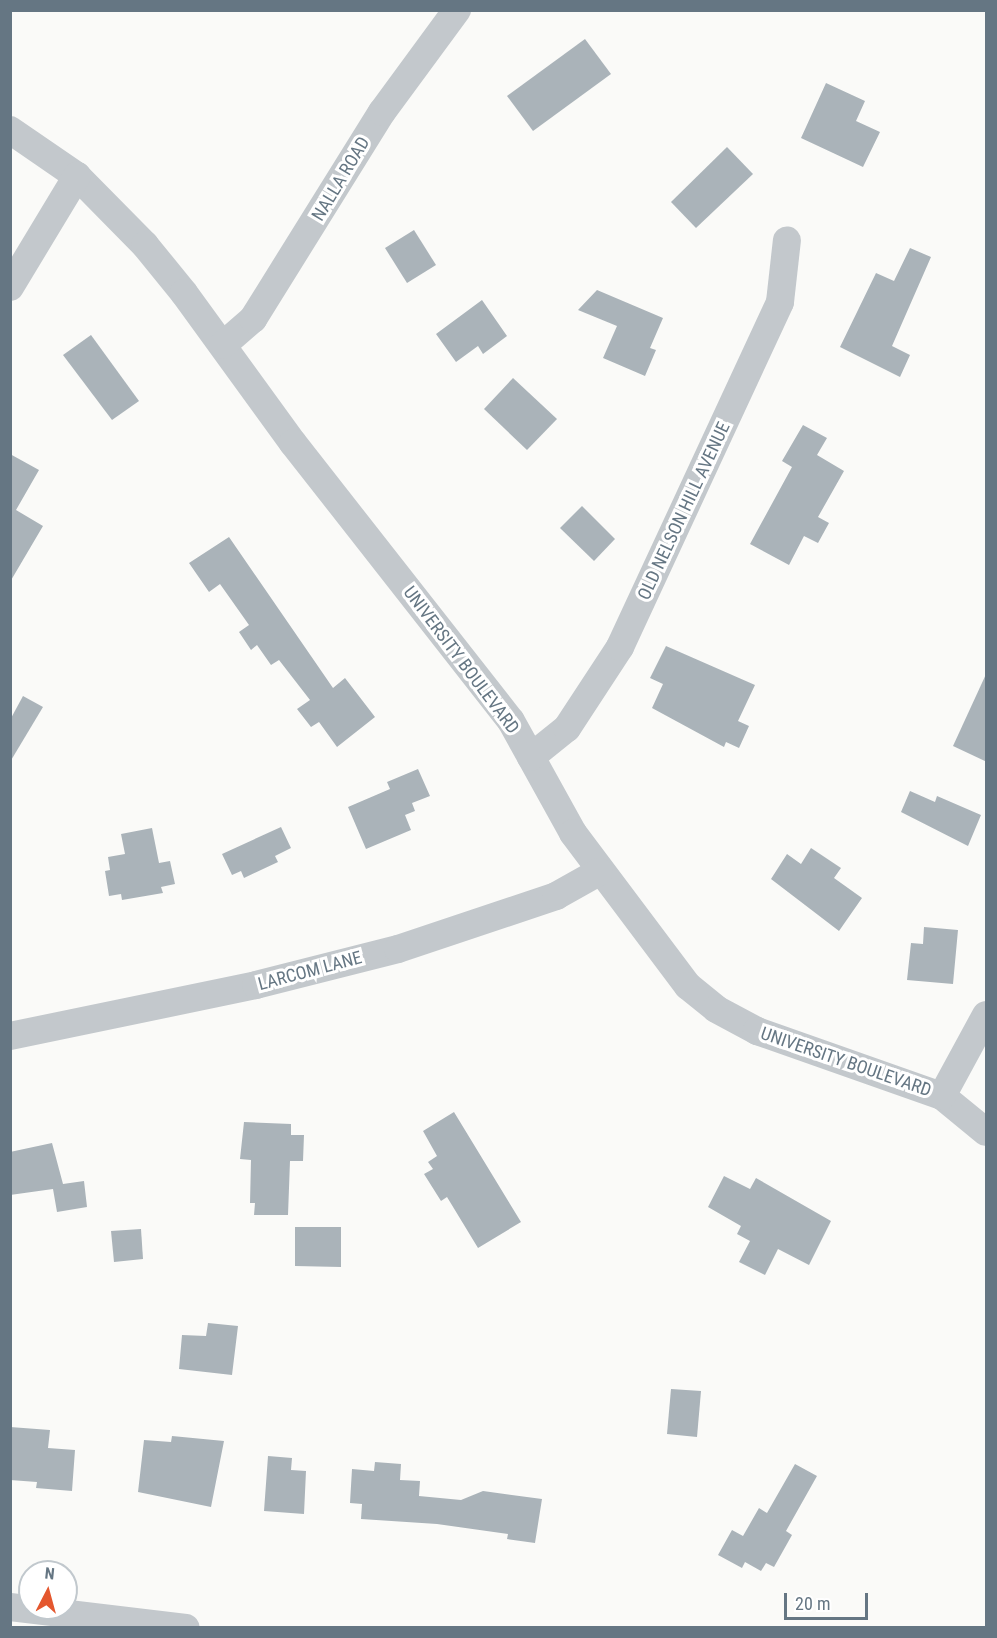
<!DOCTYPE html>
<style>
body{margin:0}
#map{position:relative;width:997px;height:1638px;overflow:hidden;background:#fafaf8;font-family:"Roboto Condensed",sans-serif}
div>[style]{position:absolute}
.building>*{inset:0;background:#aab3b9}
.street>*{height:28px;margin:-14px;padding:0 14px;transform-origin:14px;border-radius:14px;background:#c3c8cc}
span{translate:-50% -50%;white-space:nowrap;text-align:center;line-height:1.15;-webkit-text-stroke:6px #fff;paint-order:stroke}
.street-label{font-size:18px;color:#657683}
.frame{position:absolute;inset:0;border:12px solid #657683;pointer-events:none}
.north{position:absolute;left:18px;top:1560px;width:60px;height:60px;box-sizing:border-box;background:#fff;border:2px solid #c1c8cd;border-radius:50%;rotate:6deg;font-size:16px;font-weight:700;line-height:24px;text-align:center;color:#657683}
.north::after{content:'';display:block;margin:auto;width:21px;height:27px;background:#e4572e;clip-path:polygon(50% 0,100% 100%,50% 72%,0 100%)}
.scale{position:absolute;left:784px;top:1593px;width:84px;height:27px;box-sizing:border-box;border:3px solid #657683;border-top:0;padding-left:8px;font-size:18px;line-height:21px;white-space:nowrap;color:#657683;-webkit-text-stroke:4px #fff;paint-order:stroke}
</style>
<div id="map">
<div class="building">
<div style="clip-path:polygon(585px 39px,611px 74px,533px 131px,507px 96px)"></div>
<div style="clip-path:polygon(826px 83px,865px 101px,856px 121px,880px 132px,863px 167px,801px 138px)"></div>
<div style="clip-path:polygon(727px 147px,753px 174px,696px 228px,671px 202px)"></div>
<div style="clip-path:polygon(414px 230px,436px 265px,407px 283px,385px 248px)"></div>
<div style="clip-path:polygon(910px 248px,931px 257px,892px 346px,910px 355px,900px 377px,840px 347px,876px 273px,894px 281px)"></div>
<div style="clip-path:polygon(597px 290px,663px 318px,650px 348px,656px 350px,645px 376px,603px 358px,617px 326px,578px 310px)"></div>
<div style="clip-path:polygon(482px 300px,507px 336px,483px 354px,478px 346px,456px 362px,436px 334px)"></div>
<div style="clip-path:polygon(91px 335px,139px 401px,112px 420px,63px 355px)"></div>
<div style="clip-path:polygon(513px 378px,557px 419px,527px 450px,484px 409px)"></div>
<div style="clip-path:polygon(803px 425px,827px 438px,817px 455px,844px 471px,818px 517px,829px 523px,818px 543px,804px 536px,789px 565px,750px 544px,792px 467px,782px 461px)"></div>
<div style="clip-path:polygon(10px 454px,39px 470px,16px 510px,43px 526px,10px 582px)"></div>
<div style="clip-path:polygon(582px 506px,615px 539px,594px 561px,560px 528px)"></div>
<div style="clip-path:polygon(229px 537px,333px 688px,345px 678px,375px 717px,337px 747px,319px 722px,311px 727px,297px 709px,310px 700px,279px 660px,271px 665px,257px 645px,251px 650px,239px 632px,249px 625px,220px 584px,209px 592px,189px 563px)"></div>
<div style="clip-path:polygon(666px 646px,755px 685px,738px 721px,749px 726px,739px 748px,726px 742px,724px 747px,652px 708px,663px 684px,650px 678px)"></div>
<div style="clip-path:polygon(987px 672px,987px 762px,953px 746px)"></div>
<div style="clip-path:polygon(23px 696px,43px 707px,10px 762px,10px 720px)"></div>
<div style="clip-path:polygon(418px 769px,430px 796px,412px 803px,415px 811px,405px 815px,411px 830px,366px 849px,348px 807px,390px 789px,387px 782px)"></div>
<div style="clip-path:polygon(910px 791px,935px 802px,937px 796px,981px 815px,968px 846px,901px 812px)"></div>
<div style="clip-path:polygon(281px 827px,291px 848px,275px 856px,278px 862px,244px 878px,241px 871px,232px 875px,222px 854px)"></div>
<div style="clip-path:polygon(152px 828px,159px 863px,170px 861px,175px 884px,161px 887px,163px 893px,122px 900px,121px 894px,109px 896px,105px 871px,110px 870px,108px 857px,125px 854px,121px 834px)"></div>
<div style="clip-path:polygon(811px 848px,841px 868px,834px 878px,862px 898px,839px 931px,771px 879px,787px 854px,801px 864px)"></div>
<div style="clip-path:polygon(924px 927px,958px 930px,953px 984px,907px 980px,911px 943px,923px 944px)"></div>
<div style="clip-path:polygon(454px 1112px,521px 1222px,478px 1248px,447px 1197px,441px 1201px,424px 1174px,433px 1169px,428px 1162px,437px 1156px,423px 1131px)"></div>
<div style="clip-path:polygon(244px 1122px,291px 1124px,291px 1135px,304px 1135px,303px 1161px,290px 1161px,288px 1215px,254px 1215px,255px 1203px,250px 1203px,251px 1160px,240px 1159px)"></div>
<div style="clip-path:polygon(52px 1143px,63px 1184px,84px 1181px,87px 1207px,57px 1212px,53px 1189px,10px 1195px,10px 1152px)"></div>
<div style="clip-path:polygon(724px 1176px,750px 1189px,756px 1178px,831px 1221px,809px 1265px,778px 1249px,765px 1275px,739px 1262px,750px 1241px,737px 1234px,741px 1226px,708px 1207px)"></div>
<div style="clip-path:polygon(295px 1227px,341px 1227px,341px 1267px,295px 1266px)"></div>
<div style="clip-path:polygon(141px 1229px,143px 1259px,114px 1262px,111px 1231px)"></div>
<div style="clip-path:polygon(208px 1323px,238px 1326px,232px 1375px,179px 1369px,182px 1335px,206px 1336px)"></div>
<div style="clip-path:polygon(671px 1389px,701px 1391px,697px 1437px,667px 1434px)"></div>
<div style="clip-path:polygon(10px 1427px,50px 1430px,48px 1448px,75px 1450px,72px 1491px,36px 1488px,37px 1482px,10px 1480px)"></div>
<div style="clip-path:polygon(172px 1436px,224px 1441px,211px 1507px,138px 1492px,144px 1440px,171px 1442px)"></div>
<div style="clip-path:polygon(268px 1456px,292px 1458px,291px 1470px,306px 1471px,304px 1514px,264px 1511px)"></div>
<div style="clip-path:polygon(375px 1462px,401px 1464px,400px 1480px,420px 1481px,419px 1496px,461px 1500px,483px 1491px,542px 1499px,535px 1543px,507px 1539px,508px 1534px,437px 1524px,361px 1519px,362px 1504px,350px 1503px,352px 1469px,374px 1471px)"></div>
<div style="clip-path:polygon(795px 1464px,817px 1476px,786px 1531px,792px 1535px,774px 1567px,766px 1563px,761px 1571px,745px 1562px,742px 1568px,718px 1555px,732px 1530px,743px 1536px,759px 1508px,767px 1513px)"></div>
</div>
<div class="street">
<div style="left:10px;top:130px;width:81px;rotate:34.5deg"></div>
<div style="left:77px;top:176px;width:97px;rotate:45.4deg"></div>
<div style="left:145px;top:245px;width:62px;rotate:50.9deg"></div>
<div style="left:184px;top:293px;width:185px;rotate:54deg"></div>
<div style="left:293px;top:443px;width:353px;rotate:51.9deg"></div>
<div style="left:511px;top:721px;width:128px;rotate:61deg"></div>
<div style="left:573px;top:833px;width:191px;rotate:53.1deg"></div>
<div style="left:688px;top:986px;width:36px;rotate:39deg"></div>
<div style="left:716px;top:1009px;width:47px;rotate:28.2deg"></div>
<div style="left:757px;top:1031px;width:196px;rotate:19.4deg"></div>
<div style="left:942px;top:1096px;width:57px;rotate:39.3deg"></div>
<div style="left:10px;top:287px;width:130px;rotate:-58.9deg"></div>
<div style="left:223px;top:345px;width:40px;rotate:-41deg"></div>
<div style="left:253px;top:319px;width:244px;rotate:-58.1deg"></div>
<div style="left:382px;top:112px;width:127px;rotate:-53.7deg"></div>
<div style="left:531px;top:757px;width:46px;rotate:-38.9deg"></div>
<div style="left:567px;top:728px;width:97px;rotate:-56.8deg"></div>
<div style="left:620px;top:647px;width:380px;rotate:-65.1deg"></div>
<div style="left:780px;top:302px;width:62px;rotate:-83.6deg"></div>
<div style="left:10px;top:1036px;width:251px;rotate:-11.7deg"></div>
<div style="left:256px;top:985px;width:146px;rotate:-14.2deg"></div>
<div style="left:398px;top:949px;width:167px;rotate:-18.5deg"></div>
<div style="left:556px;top:896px;width:49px;rotate:-29.2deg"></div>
<div style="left:942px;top:1096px;width:92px;rotate:-61.5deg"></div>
<div style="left:10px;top:1607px;width:177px;rotate:6.8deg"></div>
</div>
<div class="street-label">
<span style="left:341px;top:179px;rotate:-59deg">NALLA ROAD</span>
<span style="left:684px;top:511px;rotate:-65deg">OLD NELSON HILL AVENUE</span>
<span style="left:461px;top:660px;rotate:53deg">UNIVERSITY BOULEVARD</span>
<span style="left:310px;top:971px;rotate:-15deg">LARCOM LANE</span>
<span style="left:846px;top:1062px;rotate:19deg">UNIVERSITY BOULEVARD</span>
</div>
<div class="frame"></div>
<div class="north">N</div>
<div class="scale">20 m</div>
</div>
